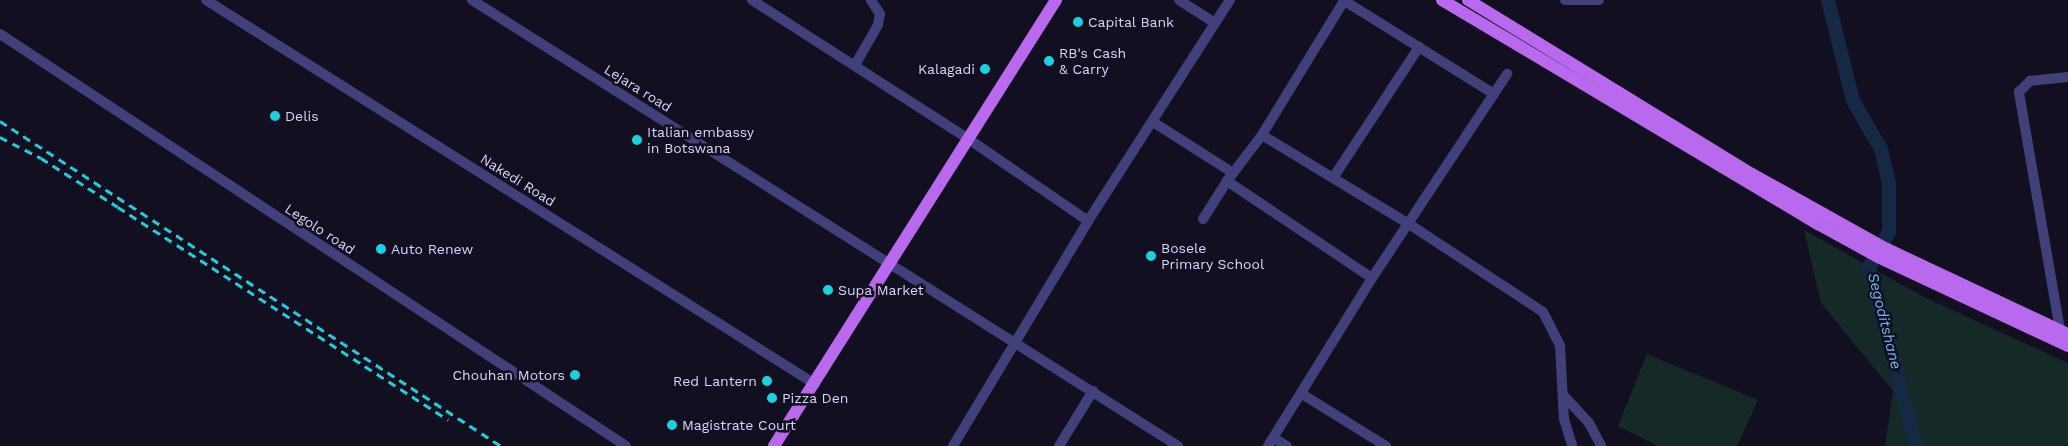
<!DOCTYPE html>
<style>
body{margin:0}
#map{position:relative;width:2068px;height:446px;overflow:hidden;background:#121020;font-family:"Work Sans",sans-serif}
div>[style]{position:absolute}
.green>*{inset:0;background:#142928}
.river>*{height:14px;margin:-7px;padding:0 7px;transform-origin:7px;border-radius:7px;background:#152945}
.minor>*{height:10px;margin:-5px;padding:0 5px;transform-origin:5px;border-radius:5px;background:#41407a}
.major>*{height:12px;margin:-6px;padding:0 6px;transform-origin:6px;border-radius:6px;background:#b869ed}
.rail>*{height:2.5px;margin-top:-1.25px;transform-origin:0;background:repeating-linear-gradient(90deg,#1bd0df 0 8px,transparent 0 14px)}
.dots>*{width:14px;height:14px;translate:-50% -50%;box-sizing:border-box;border:2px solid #121020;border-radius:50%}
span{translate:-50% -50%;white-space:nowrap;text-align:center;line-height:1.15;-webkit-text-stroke:5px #121020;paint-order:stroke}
.poi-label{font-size:14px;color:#d8d4fa}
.left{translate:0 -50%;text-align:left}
.right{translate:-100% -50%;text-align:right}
.street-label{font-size:14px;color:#d8d4fa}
.water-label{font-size:15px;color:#6fb6ed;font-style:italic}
</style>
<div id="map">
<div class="green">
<div style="clip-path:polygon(1804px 230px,1922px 296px,2068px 363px,2068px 446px,1885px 446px,1893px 391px,1821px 303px)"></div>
<div style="clip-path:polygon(1647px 354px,1758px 400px,1737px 446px,1658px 446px,1618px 426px)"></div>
</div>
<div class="river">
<div style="left:1828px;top:0;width:104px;rotate:76.1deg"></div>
<div style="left:1853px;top:101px;width:56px;rotate:59.7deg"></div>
<div style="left:1881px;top:149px;width:37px;rotate:77deg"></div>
<div style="left:1889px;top:185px;width:47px;rotate:90deg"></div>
<div style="left:1889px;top:232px;width:40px;rotate:119.7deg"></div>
<div style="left:1869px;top:267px;width:185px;rotate:75.3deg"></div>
</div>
<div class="minor">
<div style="left:206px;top:0;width:720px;rotate:32.23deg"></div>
<div style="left:472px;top:0;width:835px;rotate:32.28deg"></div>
<div style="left:752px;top:0;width:255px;rotate:32.7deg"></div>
<div style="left:967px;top:138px;width:147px;rotate:34.4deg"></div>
<div style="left:1179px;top:0;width:43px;rotate:32.6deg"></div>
<div style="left:1343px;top:0;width:178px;rotate:31.9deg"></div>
<div style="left:1565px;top:0;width:34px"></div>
<div style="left:1344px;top:1px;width:157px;rotate:121.5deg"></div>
<div style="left:1262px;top:135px;width:58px;rotate:127.3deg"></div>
<div style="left:1227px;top:181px;width:174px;rotate:33.8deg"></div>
<div style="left:0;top:34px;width:749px;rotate:33.35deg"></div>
<div style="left:855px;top:65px;width:46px;rotate:-60.1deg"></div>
<div style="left:878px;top:25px;width:11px;rotate:-80deg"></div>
<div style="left:880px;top:14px;width:17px;rotate:-123deg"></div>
<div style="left:1153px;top:122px;width:95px;rotate:32.5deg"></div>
<div style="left:1262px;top:135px;width:172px;rotate:31.2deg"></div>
<div style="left:1409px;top:224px;width:160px;rotate:33.3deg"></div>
<div style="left:1543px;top:312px;width:38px;rotate:63deg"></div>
<div style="left:1560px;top:346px;width:73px;rotate:86.9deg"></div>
<div style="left:1564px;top:419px;width:28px;rotate:73deg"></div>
<div style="left:1333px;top:178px;width:157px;rotate:-56.7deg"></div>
<div style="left:1203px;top:219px;width:45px;rotate:-57.7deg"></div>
<div style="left:2060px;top:330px;width:242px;rotate:-99.8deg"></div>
<div style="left:2019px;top:92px;width:16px;rotate:-45deg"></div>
<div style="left:2030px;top:81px;width:38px;rotate:-6deg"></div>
<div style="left:1302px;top:394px;width:99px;rotate:31.8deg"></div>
<div style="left:1564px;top:396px;width:37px;rotate:47deg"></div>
<div style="left:1589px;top:423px;width:26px;rotate:62deg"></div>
<div style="left:1274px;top:438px;width:15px;rotate:32deg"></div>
<div style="left:953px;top:446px;width:262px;rotate:-59deg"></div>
<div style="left:1088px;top:221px;width:263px;rotate:-57.3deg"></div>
<div style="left:1059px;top:446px;width:65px;rotate:-58.3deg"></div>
<div style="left:1268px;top:446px;width:198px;rotate:-58.2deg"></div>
<div style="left:1372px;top:278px;width:245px;rotate:-56.5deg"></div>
</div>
<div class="major">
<div style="left:1442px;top:0;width:438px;rotate:30.8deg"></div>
<div style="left:1818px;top:224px;width:68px;rotate:28.8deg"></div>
<div style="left:1878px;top:257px;width:210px;rotate:25.1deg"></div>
<div style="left:1468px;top:0;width:333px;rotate:31.5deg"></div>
<div style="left:1752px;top:174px;width:154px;rotate:29.1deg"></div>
<div style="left:1887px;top:249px;width:200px;rotate:25.2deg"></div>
<div style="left:774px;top:446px;width:528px;rotate:-57.7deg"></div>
</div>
<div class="rail">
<div style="left:0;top:121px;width:597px;rotate:32.97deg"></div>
<div style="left:0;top:137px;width:46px;rotate:27.1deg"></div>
<div style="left:41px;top:158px;width:91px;rotate:32.5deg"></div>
<div style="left:118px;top:207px;width:393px;rotate:32.8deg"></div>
</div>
<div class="dots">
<div style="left:1078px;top:22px;background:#1bd0df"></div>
<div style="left:1049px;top:61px;background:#1bd0df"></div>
<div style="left:985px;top:69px;background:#1bd0df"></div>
<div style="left:275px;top:116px;background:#1bd0df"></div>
<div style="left:637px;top:140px;background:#1bd0df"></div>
<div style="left:381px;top:249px;background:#1bd0df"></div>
<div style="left:1151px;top:256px;background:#1bd0df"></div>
<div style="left:828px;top:290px;background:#1bd0df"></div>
<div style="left:575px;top:375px;background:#1bd0df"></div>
<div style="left:767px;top:381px;background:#1bd0df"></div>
<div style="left:772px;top:398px;background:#1bd0df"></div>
<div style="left:672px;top:425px;background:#1bd0df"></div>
</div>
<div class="poi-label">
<span class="left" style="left:1088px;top:22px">Capital Bank</span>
<span class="left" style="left:1059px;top:61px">RB's Cash<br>&amp; Carry</span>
<span class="right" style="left:975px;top:69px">Kalagadi</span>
<span class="left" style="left:285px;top:116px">Delis</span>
<span class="left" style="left:647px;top:140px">Italian embassy<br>in Botswana</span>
<span class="left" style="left:1161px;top:256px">Bosele<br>Primary School</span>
<span class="left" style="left:391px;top:249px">Auto Renew</span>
<span class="left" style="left:838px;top:290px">Supa Market</span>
<span class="right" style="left:565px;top:375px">Chouhan Motors</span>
<span class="right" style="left:757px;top:381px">Red Lantern</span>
<span class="left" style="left:782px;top:398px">Pizza Den</span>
<span class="left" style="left:682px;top:425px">Magistrate Court</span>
</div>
<div class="street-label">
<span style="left:638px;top:88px;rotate:32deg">Lejara road</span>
<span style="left:518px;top:180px;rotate:32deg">Nakedi Road</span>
<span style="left:320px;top:229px;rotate:33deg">Legolo road</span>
</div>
<div class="water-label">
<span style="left:1884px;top:321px;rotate:76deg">Segoditshane</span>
</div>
</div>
